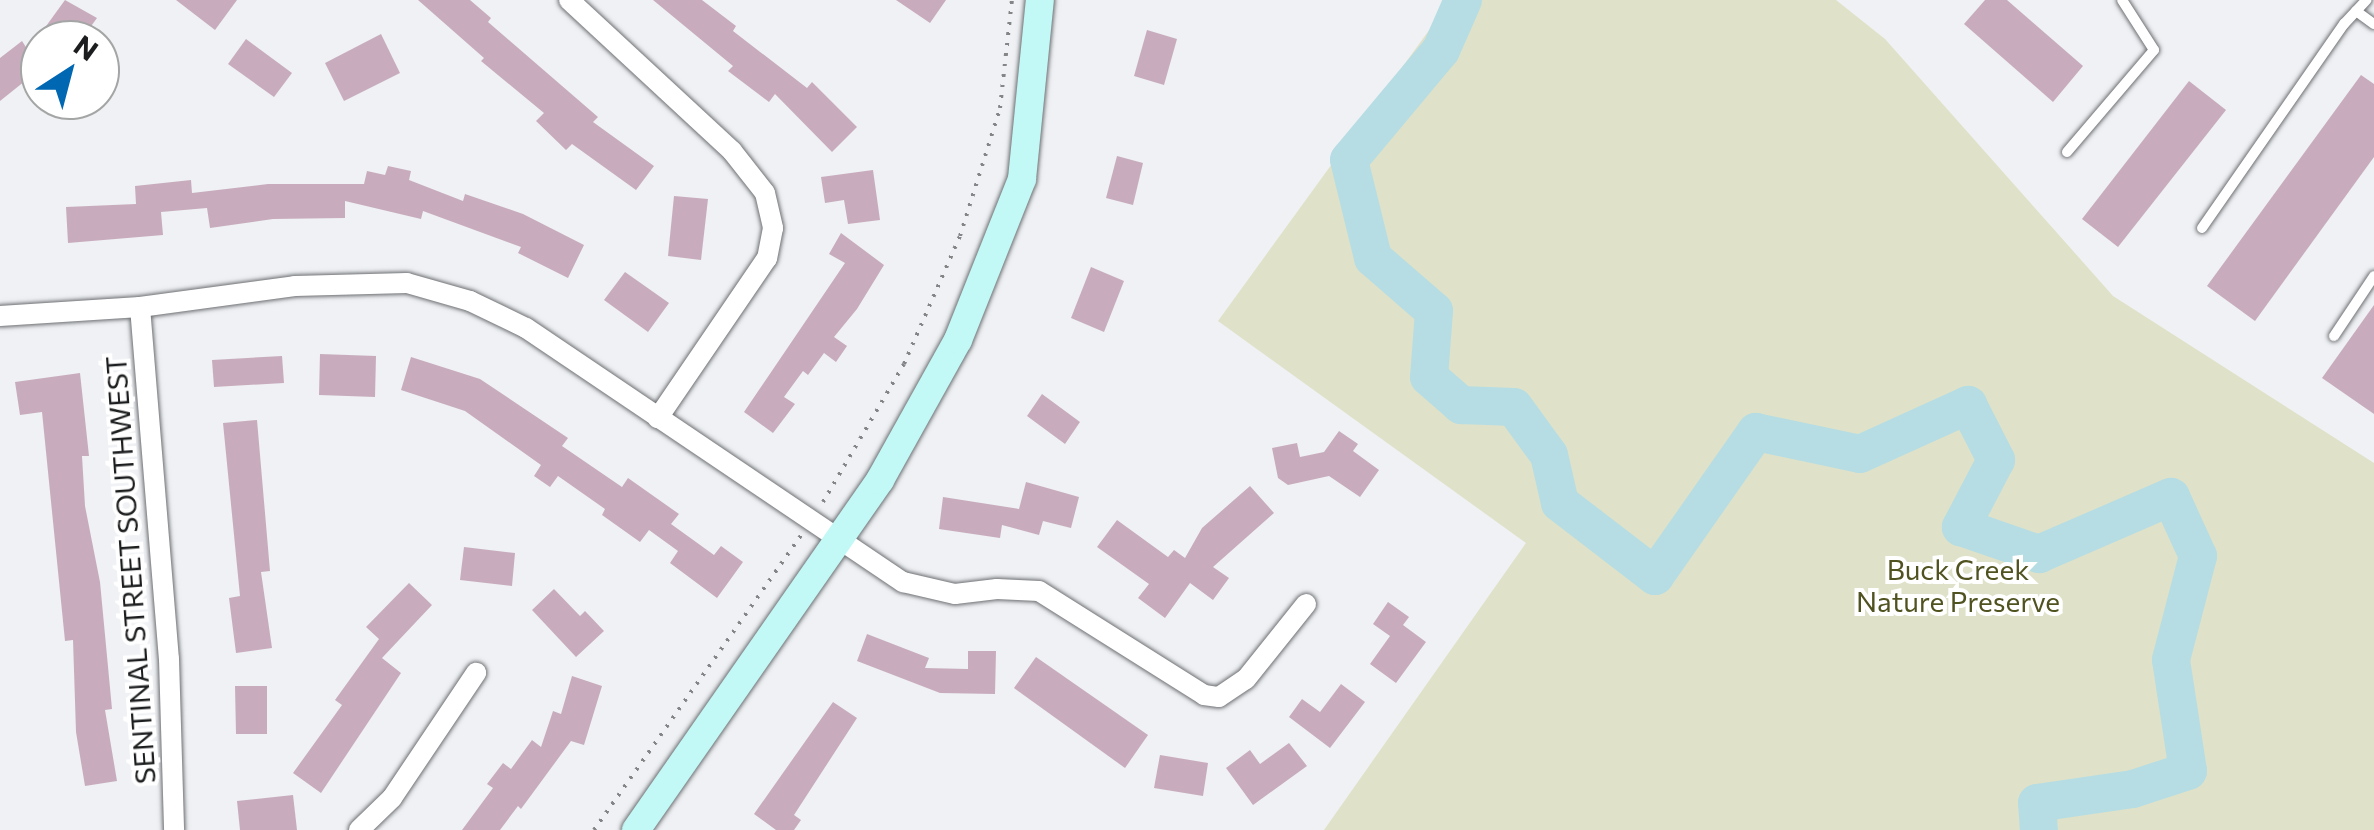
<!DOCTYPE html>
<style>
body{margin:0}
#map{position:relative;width:2374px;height:830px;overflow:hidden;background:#eff1f4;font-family:Commissioner,sans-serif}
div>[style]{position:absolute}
.green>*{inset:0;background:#dfe2c8}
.river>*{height:38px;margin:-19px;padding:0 19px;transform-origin:19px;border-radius:19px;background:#b6dde4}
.building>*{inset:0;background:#c8acbe}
.path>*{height:4px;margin-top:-2px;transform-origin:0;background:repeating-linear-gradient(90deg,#838587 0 2.5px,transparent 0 10.5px)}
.roads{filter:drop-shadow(0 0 2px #6e7073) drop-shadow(0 0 2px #6e7073)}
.lane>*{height:10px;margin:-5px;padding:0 5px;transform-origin:5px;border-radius:5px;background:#fff}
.street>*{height:20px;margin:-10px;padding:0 10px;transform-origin:10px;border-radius:10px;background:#fff}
.secondary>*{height:28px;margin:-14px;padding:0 14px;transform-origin:14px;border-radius:14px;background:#c2f8f5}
span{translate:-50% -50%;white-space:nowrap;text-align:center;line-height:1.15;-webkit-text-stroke:8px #fff;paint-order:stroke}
.park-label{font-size:28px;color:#505220}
.street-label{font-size:28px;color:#1c1d1e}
.north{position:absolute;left:20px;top:20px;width:100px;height:100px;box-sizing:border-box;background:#fff;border:2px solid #a4a5a5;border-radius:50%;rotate:36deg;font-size:28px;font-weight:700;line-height:40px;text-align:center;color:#1c1d1e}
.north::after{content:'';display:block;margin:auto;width:35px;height:45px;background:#0067b3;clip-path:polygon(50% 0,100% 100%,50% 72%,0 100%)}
</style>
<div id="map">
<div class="green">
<div style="clip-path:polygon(1451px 0,1836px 0,1885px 39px,2113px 296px,2374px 463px,2374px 830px,1324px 830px,1526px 543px,1218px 321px)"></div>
</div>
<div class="river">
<div style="left:1463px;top:0;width:55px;rotate:113.7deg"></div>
<div style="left:1441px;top:50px;width:143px;rotate:129.9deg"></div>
<div style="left:1349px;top:160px;width:101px;rotate:76.2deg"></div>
<div style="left:1373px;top:258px;width:81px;rotate:41deg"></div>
<div style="left:1434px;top:311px;width:66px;rotate:94.3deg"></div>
<div style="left:1429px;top:377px;width:43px;rotate:41.2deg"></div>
<div style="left:1461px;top:405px;width:53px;rotate:2.2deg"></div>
<div style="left:1514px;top:407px;width:59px;rotate:53.9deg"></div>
<div style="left:1549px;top:455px;width:49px;rotate:77.1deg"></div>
<div style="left:1560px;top:503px;width:120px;rotate:37.5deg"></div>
<div style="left:1655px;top:576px;width:176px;rotate:-55deg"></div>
<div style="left:1756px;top:432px;width:106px;rotate:11.9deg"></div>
<div style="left:1860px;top:454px;width:119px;rotate:-24.4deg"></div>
<div style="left:1968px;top:405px;width:62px;rotate:63deg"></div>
<div style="left:1996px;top:460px;width:76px;rotate:117.6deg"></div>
<div style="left:1961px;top:527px;width:83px;rotate:19.1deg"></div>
<div style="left:2039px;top:554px;width:144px;rotate:-23.4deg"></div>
<div style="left:2171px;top:497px;width:65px;rotate:65.4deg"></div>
<div style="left:2198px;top:556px;width:107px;rotate:104.6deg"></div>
<div style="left:2171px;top:660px;width:112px;rotate:81.3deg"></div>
<div style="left:2188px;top:771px;width:58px;rotate:161.9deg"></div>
<div style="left:2133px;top:789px;width:97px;rotate:171.7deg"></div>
<div style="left:2037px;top:803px;width:27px;rotate:86deg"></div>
</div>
<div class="building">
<div style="clip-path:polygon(65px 0,97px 18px,81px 40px,36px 40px)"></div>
<div style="clip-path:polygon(176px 0,237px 0,215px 30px)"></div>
<div style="clip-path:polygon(418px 0,470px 0,491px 18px,488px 22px,598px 117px,593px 122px,654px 166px,636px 190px,572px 144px,566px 150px,536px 121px,544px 113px,481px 61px,484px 58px)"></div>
<div style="clip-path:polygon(653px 0,702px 0,736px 26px,733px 31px,807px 88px,812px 82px,857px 127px,832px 152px,775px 94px,769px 102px,728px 71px,733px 66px)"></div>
<div style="clip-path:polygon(896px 0,946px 0,930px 23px)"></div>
<div style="clip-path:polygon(1985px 0,2007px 0,2083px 66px,2053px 102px,1964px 24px)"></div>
<div style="clip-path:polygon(1147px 30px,1177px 39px,1164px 85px,1134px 76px)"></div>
<div style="clip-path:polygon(381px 34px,400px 73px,344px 101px,325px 63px)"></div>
<div style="clip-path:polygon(246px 39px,292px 73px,274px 97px,228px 64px)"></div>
<div style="clip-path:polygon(22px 41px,40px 69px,0 101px,0 58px)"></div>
<div style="clip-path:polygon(2361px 75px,2374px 84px,2374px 157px,2255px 321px,2207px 286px)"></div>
<div style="clip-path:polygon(2189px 81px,2226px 110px,2118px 247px,2082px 219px)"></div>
<div style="clip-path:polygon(1117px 156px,1143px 163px,1133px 205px,1106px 198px)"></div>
<div style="clip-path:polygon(388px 166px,411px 171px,409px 180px,463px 201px,465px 194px,523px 214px,584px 245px,568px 278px,518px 253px,521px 247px,423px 211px,421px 219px,345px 201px,345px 218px,273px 219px,210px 228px,207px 208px,161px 212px,163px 235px,68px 243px,66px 207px,136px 204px,135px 186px,191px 180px,192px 193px,268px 184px,364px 184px,367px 171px,385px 175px)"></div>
<div style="clip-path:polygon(873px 170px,880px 220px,848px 224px,844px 200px,825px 203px,821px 177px)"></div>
<div style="clip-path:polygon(674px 196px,708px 199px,701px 260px,668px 256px)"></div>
<div style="clip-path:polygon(841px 233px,884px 265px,857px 309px,834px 337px,847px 346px,836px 362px,824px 353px,808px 375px,803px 371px,784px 397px,795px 404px,773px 433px,744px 412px,845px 263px,829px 254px)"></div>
<div style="clip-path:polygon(1091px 267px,1124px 281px,1104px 332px,1071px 318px)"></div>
<div style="clip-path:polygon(625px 272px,669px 303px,648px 332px,604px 300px)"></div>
<div style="clip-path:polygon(2374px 305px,2374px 414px,2322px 378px)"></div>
<div style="clip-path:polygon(320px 354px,376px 356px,375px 397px,319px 395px)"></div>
<div style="clip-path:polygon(282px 356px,284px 383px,214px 387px,212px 360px)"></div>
<div style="clip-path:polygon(411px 357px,480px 379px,568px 438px,562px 446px,622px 487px,628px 478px,679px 514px,671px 524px,714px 555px,721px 546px,743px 562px,717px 598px,670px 563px,678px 551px,649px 530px,640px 542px,602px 515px,605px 509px,558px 476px,550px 487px,534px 476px,541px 465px,465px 411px,401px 390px)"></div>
<div style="clip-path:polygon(80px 373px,89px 456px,82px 456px,85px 506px,100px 582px,112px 709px,105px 710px,117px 781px,85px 786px,76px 732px,73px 640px,65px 641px,42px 412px,20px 415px,15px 382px)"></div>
<div style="clip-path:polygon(1042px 394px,1080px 422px,1065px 444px,1027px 416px)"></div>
<div style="clip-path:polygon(257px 420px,270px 571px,261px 572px,272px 648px,236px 653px,229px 598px,240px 596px,223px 423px)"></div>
<div style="clip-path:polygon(1339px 431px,1358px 444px,1353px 451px,1379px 470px,1360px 497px,1329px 476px,1288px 485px,1278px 478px,1272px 448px,1297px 443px,1300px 457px,1324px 452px)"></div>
<div style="clip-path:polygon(1026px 482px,1079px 497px,1071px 528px,1043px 521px,1039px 535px,1002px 525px,1000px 538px,939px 529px,943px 497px,1019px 509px)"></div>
<div style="clip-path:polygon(1250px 486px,1274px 513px,1213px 567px,1229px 578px,1213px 600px,1190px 583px,1165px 618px,1138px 598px,1149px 584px,1097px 547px,1117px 520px,1168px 557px,1174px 550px,1185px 558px,1202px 528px)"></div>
<div style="clip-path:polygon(464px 547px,515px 553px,512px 586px,460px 580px)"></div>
<div style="clip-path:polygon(409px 583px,432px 605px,382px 658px,401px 673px,321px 793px,293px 773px,342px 705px,335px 700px,379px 639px,366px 627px)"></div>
<div style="clip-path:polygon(554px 589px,580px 616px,585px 611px,604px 631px,576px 657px,532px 610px)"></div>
<div style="clip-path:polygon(1388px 602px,1409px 617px,1403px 625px,1426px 642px,1396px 683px,1370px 664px,1390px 636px,1373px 624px)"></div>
<div style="clip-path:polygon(867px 634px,929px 658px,925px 668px,968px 669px,968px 651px,996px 651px,995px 694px,940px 693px,857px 661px)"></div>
<div style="clip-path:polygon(1036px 657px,1148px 735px,1125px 768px,1014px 688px)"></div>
<div style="clip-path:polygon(572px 676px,602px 686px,584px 745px,571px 741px,521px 809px,518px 806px,500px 830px,462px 830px,493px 788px,487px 784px,503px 763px,511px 769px,532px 740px,541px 747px,553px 711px,561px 714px)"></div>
<div style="clip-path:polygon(1341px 684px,1365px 702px,1330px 748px,1289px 717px,1302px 699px,1320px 712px)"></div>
<div style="clip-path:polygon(235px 686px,267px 686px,267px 734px,236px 734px)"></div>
<div style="clip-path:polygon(833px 702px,857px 718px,794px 815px,801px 820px,794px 830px,776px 830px,754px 814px)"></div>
<div style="clip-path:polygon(1289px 743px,1307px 766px,1253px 805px,1226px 768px,1250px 750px,1260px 764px)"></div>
<div style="clip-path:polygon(1160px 755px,1208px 763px,1203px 796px,1154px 788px)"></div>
<div style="clip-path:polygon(293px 795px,297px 830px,240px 830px,237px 801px)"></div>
</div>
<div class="path">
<div style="left:823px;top:502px;width:160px;rotate:-59.6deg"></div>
<div style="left:904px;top:364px;width:140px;rotate:-66.4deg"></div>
<div style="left:960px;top:236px;width:134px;rotate:-72.6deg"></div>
<div style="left:1000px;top:108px;width:109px;rotate:-83.7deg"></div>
<div style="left:594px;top:830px;width:360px;rotate:-54.9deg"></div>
</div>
<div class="roads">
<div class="lane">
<div style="left:2356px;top:11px;width:22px;rotate:36deg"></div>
<div style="left:2067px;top:152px;width:134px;rotate:-49.5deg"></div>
<div style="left:2154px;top:50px;width:59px;rotate:-122.6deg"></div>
<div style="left:2202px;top:228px;width:249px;rotate:-55.2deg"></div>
<div style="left:2344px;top:24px;width:33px;rotate:-47deg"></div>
<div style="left:2334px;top:336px;width:72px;rotate:-56.3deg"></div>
</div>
<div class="street">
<div style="left:569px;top:0;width:222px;rotate:42.8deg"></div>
<div style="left:732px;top:151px;width:53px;rotate:51.8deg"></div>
<div style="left:765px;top:193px;width:36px;rotate:77deg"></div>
<div style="left:773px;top:228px;width:31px;rotate:101deg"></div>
<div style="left:767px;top:258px;width:194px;rotate:124.3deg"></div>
<div style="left:140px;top:307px;width:353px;rotate:85.3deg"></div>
<div style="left:169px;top:659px;width:171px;rotate:88.3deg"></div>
<div style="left:0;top:316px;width:140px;rotate:-3.7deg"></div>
<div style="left:140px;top:307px;width:156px;rotate:-7.7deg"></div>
<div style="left:295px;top:286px;width:112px;rotate:-1.5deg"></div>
<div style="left:407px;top:283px;width:66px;rotate:15.9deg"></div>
<div style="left:470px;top:301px;width:62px;rotate:25.7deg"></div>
<div style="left:526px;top:328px;width:455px;rotate:34deg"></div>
<div style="left:903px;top:582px;width:53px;rotate:13deg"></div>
<div style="left:955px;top:594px;width:42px;rotate:-6.8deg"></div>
<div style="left:997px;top:589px;width:42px;rotate:2.7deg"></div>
<div style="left:1039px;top:591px;width:195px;rotate:32.2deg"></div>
<div style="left:1204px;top:695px;width:15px;rotate:8deg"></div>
<div style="left:1219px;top:697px;width:32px;rotate:-34deg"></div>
<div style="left:1246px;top:679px;width:96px;rotate:-51.3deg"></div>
<div style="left:359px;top:830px;width:46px;rotate:-44.1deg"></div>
<div style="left:392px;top:798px;width:151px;rotate:-56.1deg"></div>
</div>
<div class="secondary">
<div style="left:636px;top:830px;width:427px;rotate:-55.1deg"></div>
<div style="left:880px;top:480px;width:160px;rotate:-60.9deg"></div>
<div style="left:958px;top:340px;width:173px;rotate:-68.3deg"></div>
<div style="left:1022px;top:179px;width:180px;rotate:-84.3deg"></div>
</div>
</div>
<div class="park-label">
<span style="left:1958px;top:585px">Buck Creek<br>Nature Preserve</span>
</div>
<div class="street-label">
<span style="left:130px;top:570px;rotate:-94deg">SENTINAL STREET SOUTHWEST</span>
</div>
<div class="north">N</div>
</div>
